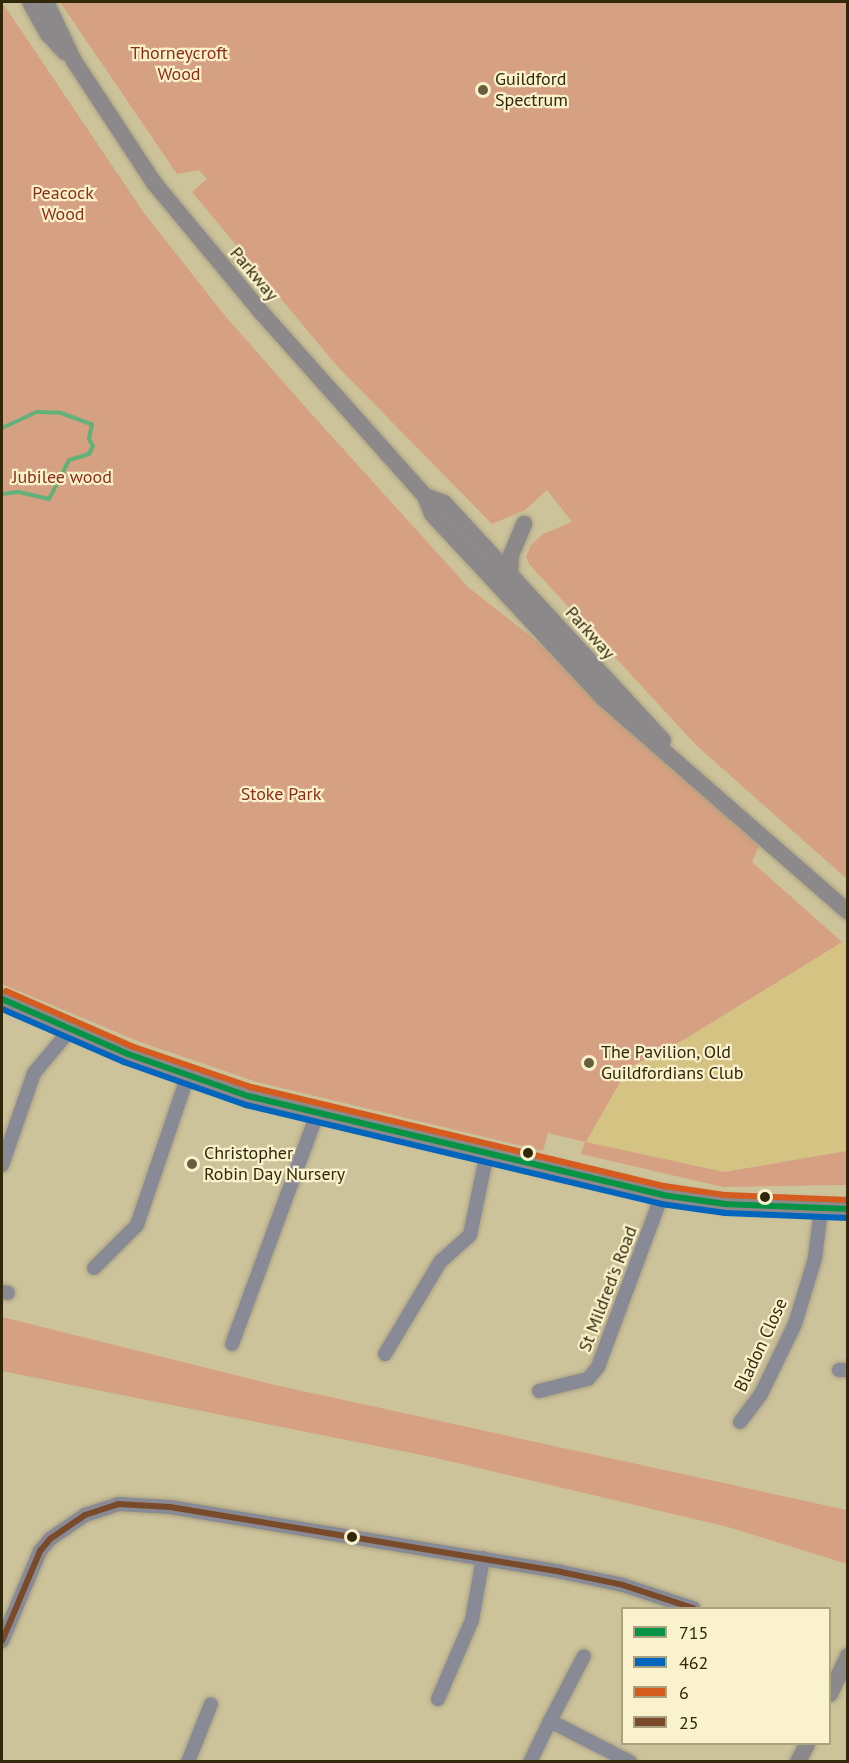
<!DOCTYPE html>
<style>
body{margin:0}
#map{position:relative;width:849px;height:1763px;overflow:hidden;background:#cdc39b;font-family:"PT Sans",sans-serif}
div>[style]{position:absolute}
.built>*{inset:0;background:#d4c383}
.green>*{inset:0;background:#d6a082}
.stream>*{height:4px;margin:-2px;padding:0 2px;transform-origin:2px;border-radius:2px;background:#62b179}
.roads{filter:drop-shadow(0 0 2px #aaa282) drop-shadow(0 0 2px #aaa282)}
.minor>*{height:14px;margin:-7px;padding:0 7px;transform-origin:7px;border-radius:7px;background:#888a96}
.major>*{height:16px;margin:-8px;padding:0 8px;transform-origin:8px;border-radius:8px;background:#8c898b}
.bus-1>*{height:6px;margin:-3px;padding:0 3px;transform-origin:3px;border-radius:3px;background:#079346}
.bus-2>*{height:6px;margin:-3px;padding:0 3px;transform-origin:3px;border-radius:3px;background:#0065bd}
.bus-3>*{height:6px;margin:-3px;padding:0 3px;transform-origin:3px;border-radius:3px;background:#d55c1e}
.bus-4>*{height:6px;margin:-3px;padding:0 3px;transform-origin:3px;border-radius:3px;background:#7a4b2a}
.dots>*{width:16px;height:16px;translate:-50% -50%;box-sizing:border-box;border:3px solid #faf1cd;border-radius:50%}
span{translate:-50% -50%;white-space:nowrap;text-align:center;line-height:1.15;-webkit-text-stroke:4.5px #faf1cd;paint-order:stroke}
.park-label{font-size:18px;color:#8f2d14}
.poi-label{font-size:18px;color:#302809}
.left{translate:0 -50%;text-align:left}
.street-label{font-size:18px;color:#302809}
.frame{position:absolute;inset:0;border:3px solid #302809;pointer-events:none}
.legend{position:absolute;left:621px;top:1607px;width:210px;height:138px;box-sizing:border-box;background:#faf1cd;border:2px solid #a9a17f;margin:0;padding:8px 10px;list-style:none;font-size:18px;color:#302809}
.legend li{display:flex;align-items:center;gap:12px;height:30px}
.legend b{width:30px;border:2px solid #a9a17f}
</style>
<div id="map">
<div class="built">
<div style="clip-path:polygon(842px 942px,847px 947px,847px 1151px,724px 1172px,586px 1142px,628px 1068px,685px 1039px)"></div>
</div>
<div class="green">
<div style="clip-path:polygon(2px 2px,144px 213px,226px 317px,308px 410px,468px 587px,562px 661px,759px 846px,752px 862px,842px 942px,685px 1039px,628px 1068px,586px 1142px,724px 1172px,847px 1151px,847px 1185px,723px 1187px,581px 1154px,585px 1142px,548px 1133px,543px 1151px,257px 1082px,140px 1042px,2px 984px)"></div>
<div style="clip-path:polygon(60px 2px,847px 2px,847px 879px,697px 746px,529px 564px,526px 557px,531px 545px,543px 534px,572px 522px,547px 490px,525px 510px,492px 524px,337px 366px,192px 192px,207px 179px,199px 170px,177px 174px)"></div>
<div style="clip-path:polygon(2px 1317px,275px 1385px,847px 1510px,847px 1564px,728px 1527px,432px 1457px,2px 1371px)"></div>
</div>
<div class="stream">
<div style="left:2px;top:428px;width:38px;rotate:-25deg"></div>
<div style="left:37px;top:412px;width:24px;rotate:2deg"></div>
<div style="left:61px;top:413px;width:33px;rotate:20deg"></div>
<div style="left:92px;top:424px;width:15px;rotate:101deg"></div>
<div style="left:89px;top:439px;width:8px;rotate:60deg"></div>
<div style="left:93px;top:446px;width:9px;rotate:117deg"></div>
<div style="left:89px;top:454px;width:21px;rotate:163deg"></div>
<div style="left:69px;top:460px;width:44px;rotate:117.1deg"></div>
<div style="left:49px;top:499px;width:32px;rotate:-167deg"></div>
<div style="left:18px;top:492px;width:16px;rotate:173deg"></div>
</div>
<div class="roads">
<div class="minor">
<div style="left:2px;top:1165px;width:97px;rotate:-70.8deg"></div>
<div style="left:34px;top:1073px;width:56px;rotate:-50.1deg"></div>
<div style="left:94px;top:1268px;width:61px;rotate:-45deg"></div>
<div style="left:137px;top:1225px;width:158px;rotate:-71.2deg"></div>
<div style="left:2px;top:1292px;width:6px;rotate:9deg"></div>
<div style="left:232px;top:1344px;width:247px;rotate:-69.7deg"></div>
<div style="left:385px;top:1354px;width:107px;rotate:-59.1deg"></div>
<div style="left:440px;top:1262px;width:40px;rotate:-42deg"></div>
<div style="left:470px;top:1235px;width:84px;rotate:-78.3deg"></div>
<div style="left:839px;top:1370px;width:9px"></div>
<div style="left:539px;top:1391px;width:50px;rotate:-13.8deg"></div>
<div style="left:588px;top:1379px;width:16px;rotate:-50deg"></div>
<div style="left:598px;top:1367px;width:184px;rotate:-69.6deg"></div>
<div style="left:740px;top:1422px;width:35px;rotate:-53deg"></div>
<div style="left:761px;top:1394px;width:78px;rotate:-64.1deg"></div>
<div style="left:795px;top:1324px;width:69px;rotate:-73.1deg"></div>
<div style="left:815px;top:1258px;width:48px;rotate:-82.9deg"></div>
<div style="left:2px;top:1641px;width:98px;rotate:-67.1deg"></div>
<div style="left:40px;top:1551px;width:16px;rotate:-50deg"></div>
<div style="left:50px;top:1539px;width:42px;rotate:-34.4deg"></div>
<div style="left:85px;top:1515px;width:35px;rotate:-18deg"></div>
<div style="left:118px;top:1504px;width:52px;rotate:3.3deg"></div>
<div style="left:170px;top:1507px;width:396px;rotate:9.4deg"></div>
<div style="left:561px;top:1572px;width:63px;rotate:11.8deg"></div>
<div style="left:623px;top:1585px;width:74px;rotate:18.2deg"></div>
<div style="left:438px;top:1699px;width:86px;rotate:-66.7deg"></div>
<div style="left:472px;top:1620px;width:63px;rotate:-79.9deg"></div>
<div style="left:550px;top:1721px;width:73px;rotate:-62.4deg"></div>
<div style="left:188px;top:1762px;width:62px;rotate:-68.4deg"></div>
<div style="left:530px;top:1762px;width:46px;rotate:-64deg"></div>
<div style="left:550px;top:1721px;width:90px;rotate:27.1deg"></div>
</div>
<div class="major">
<div style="left:30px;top:2px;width:37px;rotate:61deg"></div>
<div style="left:48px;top:34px;width:25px;rotate:47deg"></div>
<div style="left:46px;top:2px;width:65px;rotate:64.6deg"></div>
<div style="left:74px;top:61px;width:146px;rotate:56.7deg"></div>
<div style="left:154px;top:183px;width:168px;rotate:50.3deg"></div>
<div style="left:261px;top:312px;width:246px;rotate:48.3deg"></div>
<div style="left:425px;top:496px;width:19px;rotate:69deg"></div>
<div style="left:432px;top:514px;width:251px;rotate:47.1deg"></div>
<div style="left:603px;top:698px;width:325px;rotate:41.1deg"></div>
<div style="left:425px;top:496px;width:20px;rotate:20deg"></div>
<div style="left:444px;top:503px;width:323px;rotate:47.3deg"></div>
<div style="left:510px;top:575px;width:20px;rotate:-87deg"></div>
<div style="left:511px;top:555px;width:34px;rotate:-67deg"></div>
<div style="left:2px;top:999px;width:137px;rotate:23.6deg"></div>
<div style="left:128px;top:1054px;width:127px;rotate:19.3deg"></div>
<div style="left:248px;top:1096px;width:426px;rotate:13.4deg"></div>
<div style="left:662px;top:1195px;width:64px;rotate:8.1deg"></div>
<div style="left:725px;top:1204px;width:123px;rotate:2.3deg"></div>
<div style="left:830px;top:1694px;width:42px;rotate:-64.7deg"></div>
<div style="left:798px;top:1762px;width:20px;rotate:-63deg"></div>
</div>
</div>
<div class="bus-1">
<div style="left:2px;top:999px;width:137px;rotate:23.6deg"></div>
<div style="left:128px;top:1054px;width:127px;rotate:19.3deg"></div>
<div style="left:248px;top:1096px;width:426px;rotate:13.4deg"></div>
<div style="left:662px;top:1195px;width:64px;rotate:8.1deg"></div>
<div style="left:725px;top:1204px;width:123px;rotate:2.3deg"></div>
</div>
<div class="bus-2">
<div style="left:2px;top:1009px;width:133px;rotate:23.5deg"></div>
<div style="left:124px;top:1062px;width:129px;rotate:19.4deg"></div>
<div style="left:246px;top:1105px;width:427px;rotate:13.4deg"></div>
<div style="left:661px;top:1204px;width:65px;rotate:8deg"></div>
<div style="left:725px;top:1213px;width:123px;rotate:2.3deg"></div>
</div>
<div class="bus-3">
<div style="left:6px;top:991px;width:137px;rotate:23.7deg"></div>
<div style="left:131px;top:1046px;width:127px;rotate:18.9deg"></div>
<div style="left:251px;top:1087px;width:425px;rotate:13.5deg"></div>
<div style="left:664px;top:1186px;width:63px;rotate:8.3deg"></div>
<div style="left:726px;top:1195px;width:122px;rotate:2.3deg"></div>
</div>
<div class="bus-4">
<div style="left:2px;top:1641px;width:98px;rotate:-67.1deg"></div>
<div style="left:40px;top:1551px;width:16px;rotate:-50deg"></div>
<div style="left:50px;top:1539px;width:42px;rotate:-34.4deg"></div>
<div style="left:85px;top:1515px;width:35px;rotate:-18deg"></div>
<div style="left:118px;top:1504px;width:52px;rotate:3.3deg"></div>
<div style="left:170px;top:1507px;width:396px;rotate:9.4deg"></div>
<div style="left:561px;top:1572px;width:63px;rotate:11.8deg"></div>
<div style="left:623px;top:1585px;width:74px;rotate:18.2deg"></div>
</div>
<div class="dots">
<div style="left:483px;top:90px;background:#675e3c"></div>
<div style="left:589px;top:1063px;background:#675e3c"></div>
<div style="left:528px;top:1153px;background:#302809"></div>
<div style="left:192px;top:1164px;background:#675e3c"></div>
<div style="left:765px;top:1197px;background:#302809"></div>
<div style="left:352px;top:1537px;background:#302809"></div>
</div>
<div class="park-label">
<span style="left:179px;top:64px">Thorneycroft<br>Wood</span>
<span style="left:63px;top:204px">Peacock<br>Wood</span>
<span style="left:62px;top:477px">Jubilee wood</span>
<span style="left:281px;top:794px">Stoke Park</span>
</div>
<div class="poi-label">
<span class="left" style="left:495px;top:90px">Guildford<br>Spectrum</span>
<span class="left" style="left:601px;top:1063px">The Pavilion, Old<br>Guildfordians Club</span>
<span class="left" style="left:204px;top:1164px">Christopher<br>Robin Day Nursery</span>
</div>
<div class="street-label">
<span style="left:254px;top:274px;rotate:50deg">Parkway</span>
<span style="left:590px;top:633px;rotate:48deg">Parkway</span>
<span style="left:608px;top:1289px;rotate:-69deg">St Mildred's Road</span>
<span style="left:761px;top:1345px;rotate:-65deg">Bladon Close</span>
</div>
<div class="frame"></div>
<ul class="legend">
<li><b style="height:8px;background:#079346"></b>715</li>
<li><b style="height:8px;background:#0065bd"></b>462</li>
<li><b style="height:8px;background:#d55c1e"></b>6</li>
<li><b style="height:8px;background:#7a4b2a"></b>25</li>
</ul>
</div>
